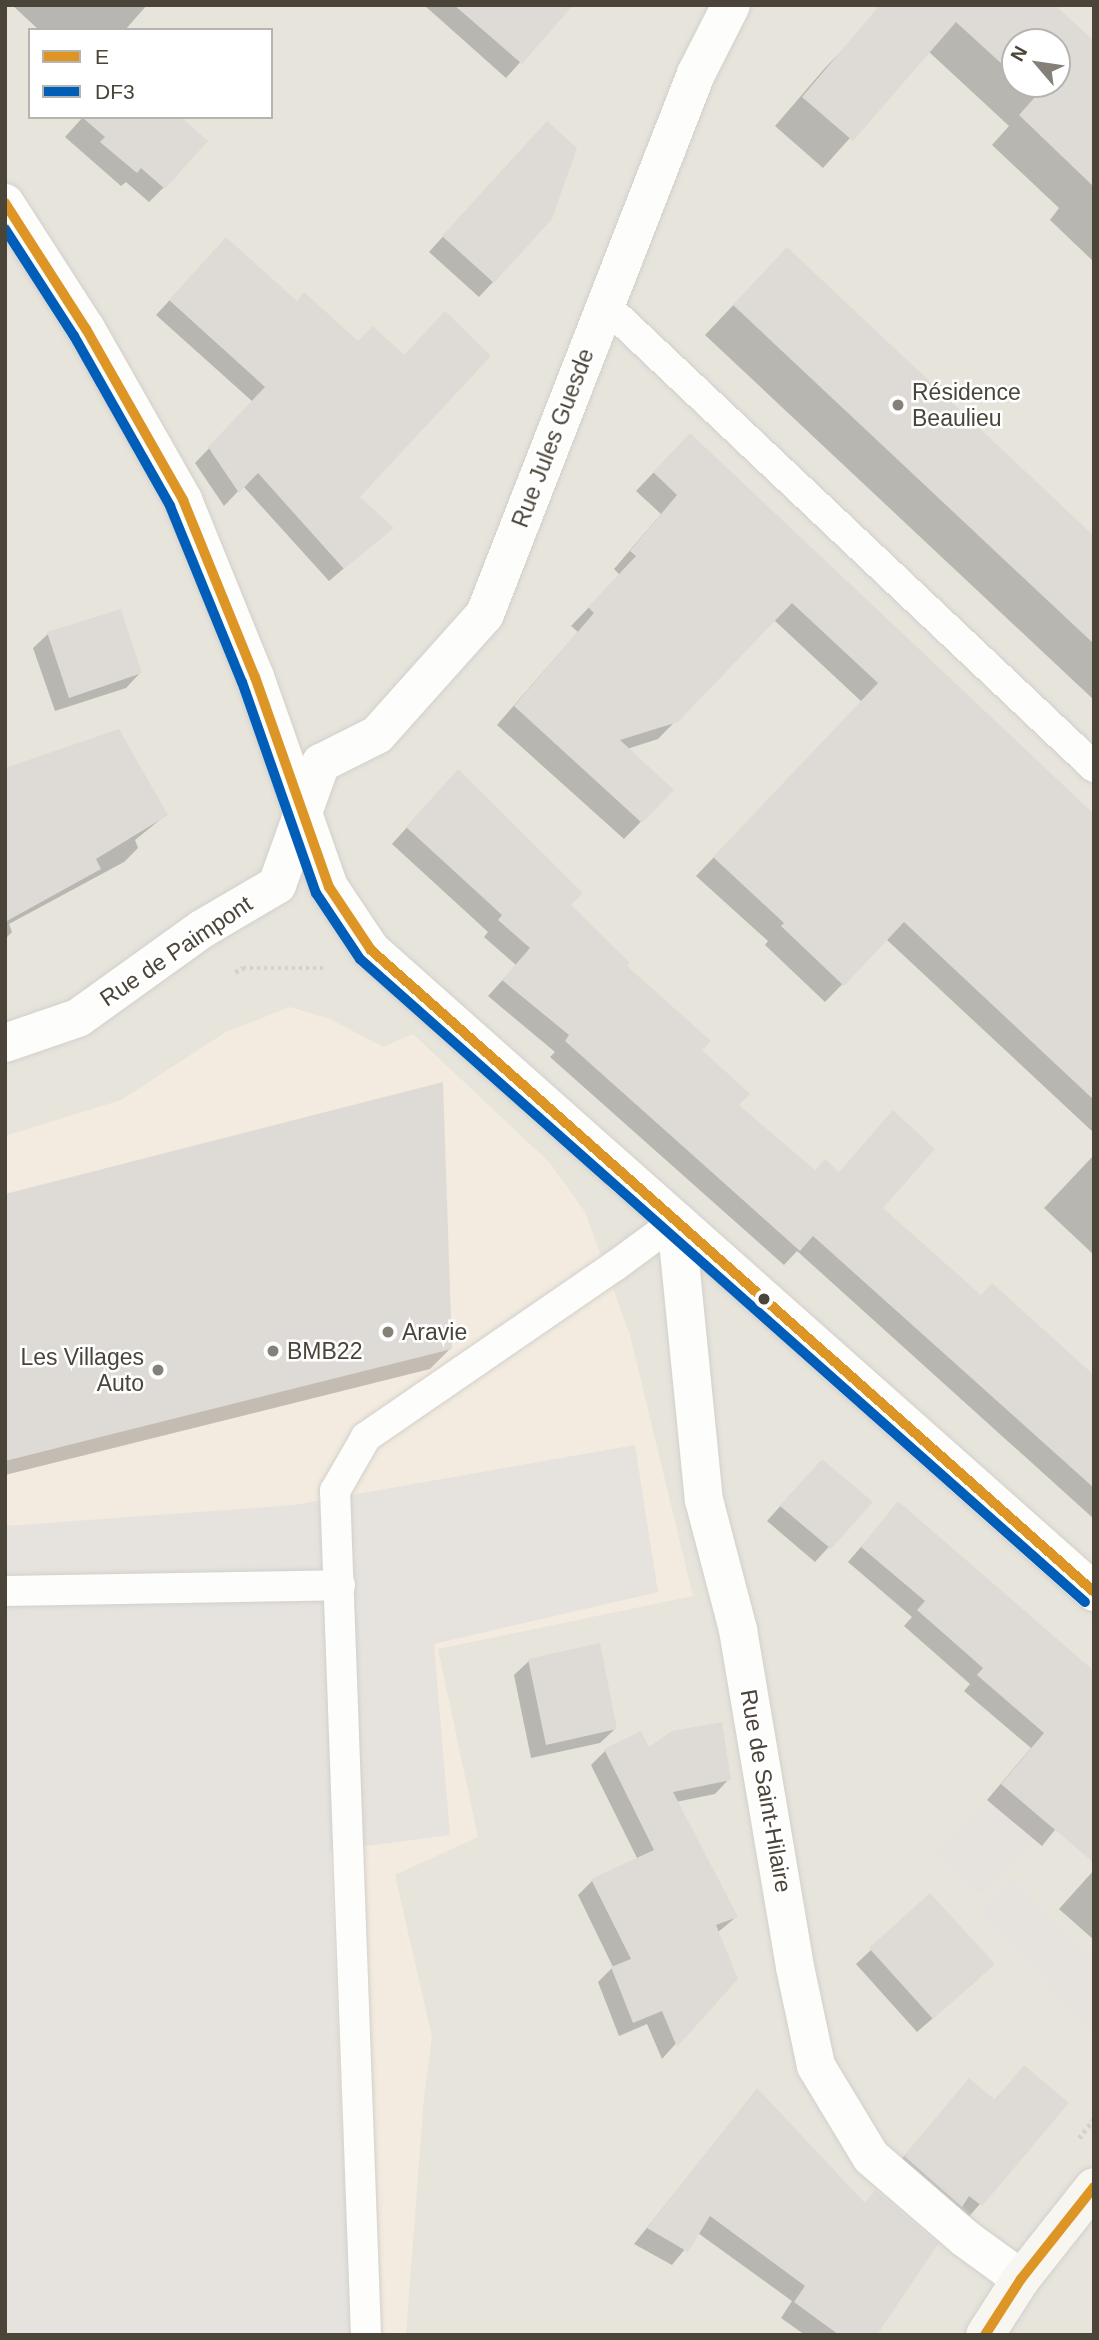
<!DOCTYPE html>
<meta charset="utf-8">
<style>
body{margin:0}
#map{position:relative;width:1099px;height:2340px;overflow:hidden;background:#f4f2ee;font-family:Helvetica,sans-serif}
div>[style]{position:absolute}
.residential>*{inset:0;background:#e7e4dc}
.commercial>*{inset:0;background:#f3ebdf}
.parking>*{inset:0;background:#e6e3df}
.shadow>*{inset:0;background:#0003}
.building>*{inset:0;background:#dedbd6}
.path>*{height:4.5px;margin-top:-2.25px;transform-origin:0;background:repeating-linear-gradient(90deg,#d3d2cc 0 3.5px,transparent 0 7px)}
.roads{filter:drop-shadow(0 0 2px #d2d0cb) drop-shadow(0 0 2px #d2d0cb)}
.lane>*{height:30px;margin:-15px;padding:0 15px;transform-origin:15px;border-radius:15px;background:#fdfdfc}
.street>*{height:38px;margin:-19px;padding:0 19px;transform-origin:19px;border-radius:19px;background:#fdfdfc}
.secondary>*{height:38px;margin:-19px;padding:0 19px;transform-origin:19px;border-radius:19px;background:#f7f6f1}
.bus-1>*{height:10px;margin:-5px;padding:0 5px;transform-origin:5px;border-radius:5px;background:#dd9525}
.bus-2>*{height:10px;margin:-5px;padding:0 5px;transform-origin:5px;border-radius:5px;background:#005eb8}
.dots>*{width:19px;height:19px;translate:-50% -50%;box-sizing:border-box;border:4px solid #fff;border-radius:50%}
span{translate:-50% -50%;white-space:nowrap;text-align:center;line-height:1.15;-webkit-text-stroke:5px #fff;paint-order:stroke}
.poi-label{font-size:23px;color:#4b4439}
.left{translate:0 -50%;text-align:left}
.right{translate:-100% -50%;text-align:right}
.street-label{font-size:23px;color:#4b4439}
.frame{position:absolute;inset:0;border:7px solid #4b4439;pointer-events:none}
.legend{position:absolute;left:28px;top:28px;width:245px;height:91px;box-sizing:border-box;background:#fff;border:2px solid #b7b4b0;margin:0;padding:9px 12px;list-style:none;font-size:21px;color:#4b4439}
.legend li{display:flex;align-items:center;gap:14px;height:35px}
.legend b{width:35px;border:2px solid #b7b4b0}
.north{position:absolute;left:1001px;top:28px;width:70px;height:70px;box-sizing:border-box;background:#fff;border:2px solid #b7b4b0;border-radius:50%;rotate:299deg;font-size:19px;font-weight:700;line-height:28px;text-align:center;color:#4b4439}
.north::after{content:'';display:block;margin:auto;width:24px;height:32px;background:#868178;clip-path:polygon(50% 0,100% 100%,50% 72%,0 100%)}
</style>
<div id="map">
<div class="residential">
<div style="clip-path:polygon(evenodd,5px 5px,1094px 5px,1094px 2335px,5px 2335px,5px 5px,30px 30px,271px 30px,271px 117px,30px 117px,30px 30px,5px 5px,1015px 42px,1057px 42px,1057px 84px,1015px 84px,1015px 42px)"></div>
</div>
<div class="commercial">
<div style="clip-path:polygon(290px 1007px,330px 1019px,383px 1047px,413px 1034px,550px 1163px,585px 1212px,630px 1335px,693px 1596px,438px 1649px,478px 1837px,395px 1875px,432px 2037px,424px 2097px,406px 2335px,5px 2335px,5px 1136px,121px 1100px,226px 1032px)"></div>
</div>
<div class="parking">
<div style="clip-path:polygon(635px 1445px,658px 1592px,434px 1644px,450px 1835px,330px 1851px,351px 2335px,5px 2335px,5px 1526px,294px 1505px)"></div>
<div style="clip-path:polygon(999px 1787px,1043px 1829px,980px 1895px,936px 1853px)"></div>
<div style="clip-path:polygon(1013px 1877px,1094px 1964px,1094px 2033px,978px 1910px)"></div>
</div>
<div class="shadow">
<div style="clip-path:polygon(12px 5px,147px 5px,125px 30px,39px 30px)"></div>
<div style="clip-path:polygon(424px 5px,564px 5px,568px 9px,506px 78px)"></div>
<div style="clip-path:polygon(evenodd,895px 5px,1094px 44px,1094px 262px,1050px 220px,1059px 208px,992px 145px,1009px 126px,928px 51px,823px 168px,775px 126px,825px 68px,853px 39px,895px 5px,1015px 42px,1057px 42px,1057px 84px,1015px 84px,1015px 42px)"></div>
<div style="clip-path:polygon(83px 117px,164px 187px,149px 202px,126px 182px,121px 186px,65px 137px)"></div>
<div style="clip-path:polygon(532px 138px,493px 282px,479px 297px,429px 252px)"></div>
<div style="clip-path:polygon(212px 254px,357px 497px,391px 528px,329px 581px,243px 486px,224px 506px,195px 463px,253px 402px,156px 315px)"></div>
<div style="clip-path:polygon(758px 279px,1094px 538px,1094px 700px,705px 335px)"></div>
<div style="clip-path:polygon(672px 453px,1094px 816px,1094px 1133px,886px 939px,825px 1002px,765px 945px,768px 941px,696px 876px,862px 702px,774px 620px,658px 739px,627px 749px,672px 790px,624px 839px,497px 725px,578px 632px,571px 626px,620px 575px,614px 569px,661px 514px,636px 491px)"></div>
<div style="clip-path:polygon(48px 634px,140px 673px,126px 688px,55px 711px,33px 648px)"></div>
<div style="clip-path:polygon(5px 769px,166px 815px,135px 840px,138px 848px,124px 862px,9px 924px,12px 932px,5px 939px)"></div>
<div style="clip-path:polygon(443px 787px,568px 905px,625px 966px,700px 1050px,736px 1105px,814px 1172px,880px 1208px,981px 1297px,1094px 1377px,1094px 1519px,797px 1251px,784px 1265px,550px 1057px,555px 1052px,488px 996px,516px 965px,484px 937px,488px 932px,392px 844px)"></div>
<div style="clip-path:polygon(1094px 1155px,1094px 1255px,1044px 1208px)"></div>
<div style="clip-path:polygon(5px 1195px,451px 1348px,430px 1369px,5px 1475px)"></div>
<div style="clip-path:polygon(808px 1475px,870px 1502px,815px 1562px,767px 1521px)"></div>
<div style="clip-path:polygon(898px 1504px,1094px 1781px,1042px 1846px,987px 1800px,1031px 1748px,964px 1691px,970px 1684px,904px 1626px,912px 1617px,848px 1562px)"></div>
<div style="clip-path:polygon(529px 1661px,615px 1729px,600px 1743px,531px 1758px,514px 1675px)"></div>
<div style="clip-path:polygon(649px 1750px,729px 1779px,715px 1794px,676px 1802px,736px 1917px,717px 1933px,735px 1978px,662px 2059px,647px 2024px,619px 2036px,598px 1982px,613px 1967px,578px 1895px,592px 1881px,638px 1860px,591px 1765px,605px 1751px)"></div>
<div style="clip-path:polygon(1094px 1870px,1094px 1940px,1059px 1909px)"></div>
<div style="clip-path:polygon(930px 1895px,978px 1979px,917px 2032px,856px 1964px)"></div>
<div style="clip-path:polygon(1024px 2067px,1066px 2103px,967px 2219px,891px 2171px,969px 2081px,994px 2101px)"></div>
<div style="clip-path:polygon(757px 2090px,864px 2204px,876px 2192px,875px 2335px,805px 2335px,781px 2318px,792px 2301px,698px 2233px,672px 2265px,634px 2244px)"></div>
</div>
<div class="building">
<div style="clip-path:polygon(454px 5px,573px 5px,522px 64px)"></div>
<div style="clip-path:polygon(880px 5px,1055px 5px,1094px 41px,1094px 187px,1019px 115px,1036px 96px,1023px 84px,1057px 84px,1057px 42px,1015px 42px,1015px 76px,956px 22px,853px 141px,802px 97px)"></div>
<div style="clip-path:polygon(82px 117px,181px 117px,208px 141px,165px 189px,141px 168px,137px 173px,100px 142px,105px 137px)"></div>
<div style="clip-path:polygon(547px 121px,577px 148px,552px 219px,494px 283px,442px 236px)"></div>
<div style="clip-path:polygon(226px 237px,297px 301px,304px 292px,358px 341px,373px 326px,404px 355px,445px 311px,491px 356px,360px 497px,394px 528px,344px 569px,258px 473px,239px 493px,208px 447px,265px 387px,169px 300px)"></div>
<div style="clip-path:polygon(787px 247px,1094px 536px,1094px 644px,733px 305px)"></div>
<div style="clip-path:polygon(690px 433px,1094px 814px,1094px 1100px,904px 922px,844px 986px,781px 926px,784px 923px,713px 857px,878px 683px,792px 603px,678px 722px,620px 740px,674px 790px,642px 823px,514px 706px,594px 613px,588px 607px,636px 556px,630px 551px,677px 495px,653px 472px)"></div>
<div style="clip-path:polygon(121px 609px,142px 673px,69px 698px,47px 632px)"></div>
<div style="clip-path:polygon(119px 729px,168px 815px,96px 859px,101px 869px,5px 922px,5px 768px)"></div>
<div style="clip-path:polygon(458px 769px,583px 893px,571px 905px,630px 963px,627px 966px,711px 1041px,702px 1050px,750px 1094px,739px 1105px,815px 1170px,825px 1159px,839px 1172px,893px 1110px,935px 1149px,883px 1208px,981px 1295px,992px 1283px,1094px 1375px,1094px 1488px,813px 1236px,800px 1251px,565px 1041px,569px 1035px,502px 980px,530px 948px,498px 920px,502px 915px,406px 827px)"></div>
<div style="clip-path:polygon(443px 1082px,452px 1349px,5px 1461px,5px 1194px)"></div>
<div style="clip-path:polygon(822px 1459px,873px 1502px,831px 1549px,780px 1506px)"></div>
<div style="clip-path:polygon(898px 1501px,1094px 1671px,1094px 1863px,1001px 1784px,1044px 1733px,977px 1675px,983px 1668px,917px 1610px,925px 1601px,861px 1547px)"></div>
<div style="clip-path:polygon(600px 1643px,617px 1729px,546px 1745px,528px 1659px)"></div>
<div style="clip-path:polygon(722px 1722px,731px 1780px,673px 1792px,738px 1917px,716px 1925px,738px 1979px,677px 2047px,662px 2011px,633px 2023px,611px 1967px,631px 1959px,591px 1879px,654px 1850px,604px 1749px,641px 1731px,649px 1747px,672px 1731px)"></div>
<div style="clip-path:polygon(930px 1893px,995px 1964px,933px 2019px,869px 1948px)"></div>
<div style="clip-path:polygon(1024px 2065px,1069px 2103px,982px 2206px,969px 2196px,962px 2207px,904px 2156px,969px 2078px,995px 2100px)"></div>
<div style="clip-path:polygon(757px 2088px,865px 2203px,875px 2190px,938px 2244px,877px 2335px,839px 2335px,794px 2302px,805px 2286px,710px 2216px,688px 2252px,647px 2228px)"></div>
</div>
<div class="path">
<div style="left:235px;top:972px;width:9px;rotate:-27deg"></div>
<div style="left:243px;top:968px;width:80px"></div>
<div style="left:1079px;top:2138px;width:24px;rotate:-52deg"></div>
</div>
<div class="roads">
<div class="lane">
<div style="left:605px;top:305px;width:673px;rotate:43.37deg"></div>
<div style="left:5px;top:1591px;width:335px;rotate:-1deg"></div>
<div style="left:366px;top:2335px;width:845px;rotate:-92.1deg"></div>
<div style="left:335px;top:1491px;width:62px;rotate:-60.1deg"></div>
<div style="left:366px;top:1437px;width:302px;rotate:-34.5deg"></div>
<div style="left:615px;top:1266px;width:76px;rotate:-36.4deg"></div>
</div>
<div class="street">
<div style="left:5px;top:203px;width:150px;rotate:57.3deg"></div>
<div style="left:86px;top:329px;width:197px;rotate:60.4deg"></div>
<div style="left:183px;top:500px;width:191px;rotate:67.9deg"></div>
<div style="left:255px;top:677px;width:223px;rotate:70.6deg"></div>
<div style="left:329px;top:887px;width:76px;rotate:56.3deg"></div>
<div style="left:371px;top:950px;width:967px;rotate:41.6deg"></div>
<div style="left:5px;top:1043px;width:77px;rotate:-18.9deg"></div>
<div style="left:78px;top:1018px;width:153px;rotate:-35.7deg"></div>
<div style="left:202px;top:929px;width:87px;rotate:-30.4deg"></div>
<div style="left:277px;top:885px;width:130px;rotate:-70.2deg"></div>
<div style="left:321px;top:763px;width:63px;rotate:-26.6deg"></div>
<div style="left:377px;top:735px;width:162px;rotate:-48.2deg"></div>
<div style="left:485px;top:614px;width:580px;rotate:-68.66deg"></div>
<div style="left:696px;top:74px;width:77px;rotate:-63.1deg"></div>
<div style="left:676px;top:1221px;width:280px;rotate:84.3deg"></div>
<div style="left:704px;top:1500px;width:134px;rotate:75.3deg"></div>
<div style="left:738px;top:1630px;width:342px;rotate:80.4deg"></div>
<div style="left:795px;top:1967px;width:101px;rotate:78deg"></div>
<div style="left:816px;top:2066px;width:106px;rotate:58.9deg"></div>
<div style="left:871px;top:2157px;width:125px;rotate:40.8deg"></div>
<div style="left:966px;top:2239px;width:68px;rotate:36deg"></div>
</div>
<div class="secondary">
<div style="left:985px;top:2335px;width:67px;rotate:-57.3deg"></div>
<div style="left:1021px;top:2279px;width:117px;rotate:-51.6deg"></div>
</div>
</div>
<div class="bus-1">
<div style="left:5px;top:203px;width:150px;rotate:57.3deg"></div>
<div style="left:86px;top:329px;width:197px;rotate:60.4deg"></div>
<div style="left:183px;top:500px;width:191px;rotate:67.9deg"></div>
<div style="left:255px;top:677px;width:223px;rotate:70.6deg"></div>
<div style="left:329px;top:887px;width:76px;rotate:56.3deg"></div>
<div style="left:371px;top:950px;width:967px;rotate:41.6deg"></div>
<div style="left:985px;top:2335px;width:67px;rotate:-57.3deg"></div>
<div style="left:1021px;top:2279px;width:117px;rotate:-51.6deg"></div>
</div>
<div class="bus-2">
<div style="left:5px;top:229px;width:127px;rotate:57.2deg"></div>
<div style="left:74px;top:336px;width:195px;rotate:60.5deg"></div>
<div style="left:170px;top:506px;width:190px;rotate:67.8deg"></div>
<div style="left:242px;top:682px;width:224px;rotate:70.7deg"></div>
<div style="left:316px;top:893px;width:79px;rotate:56.3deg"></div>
<div style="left:360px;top:959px;width:969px;rotate:41.57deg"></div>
</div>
<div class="dots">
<div style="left:898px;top:405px;background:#868178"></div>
<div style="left:764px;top:1299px;background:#4b4439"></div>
<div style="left:388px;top:1332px;background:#868178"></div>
<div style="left:273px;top:1351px;background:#868178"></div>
<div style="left:158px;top:1370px;background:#868178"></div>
</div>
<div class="poi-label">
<span class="left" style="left:912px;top:405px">Résidence<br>Beaulieu</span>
<span class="left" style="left:402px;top:1332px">Aravie</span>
<span class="left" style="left:287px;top:1351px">BMB22</span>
<span class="right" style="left:144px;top:1370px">Les Villages<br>Auto</span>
</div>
<div class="street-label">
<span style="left:553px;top:438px;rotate:-69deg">Rue Jules Guesde</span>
<span style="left:176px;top:951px;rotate:-34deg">Rue de Paimpont</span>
<span style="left:766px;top:1791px;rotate:80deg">Rue de Saint-Hilaire</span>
</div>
<div class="frame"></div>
<ul class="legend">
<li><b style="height:9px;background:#dd9525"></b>E</li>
<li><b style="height:9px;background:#005eb8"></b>DF3</li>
</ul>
<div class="north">N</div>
</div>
